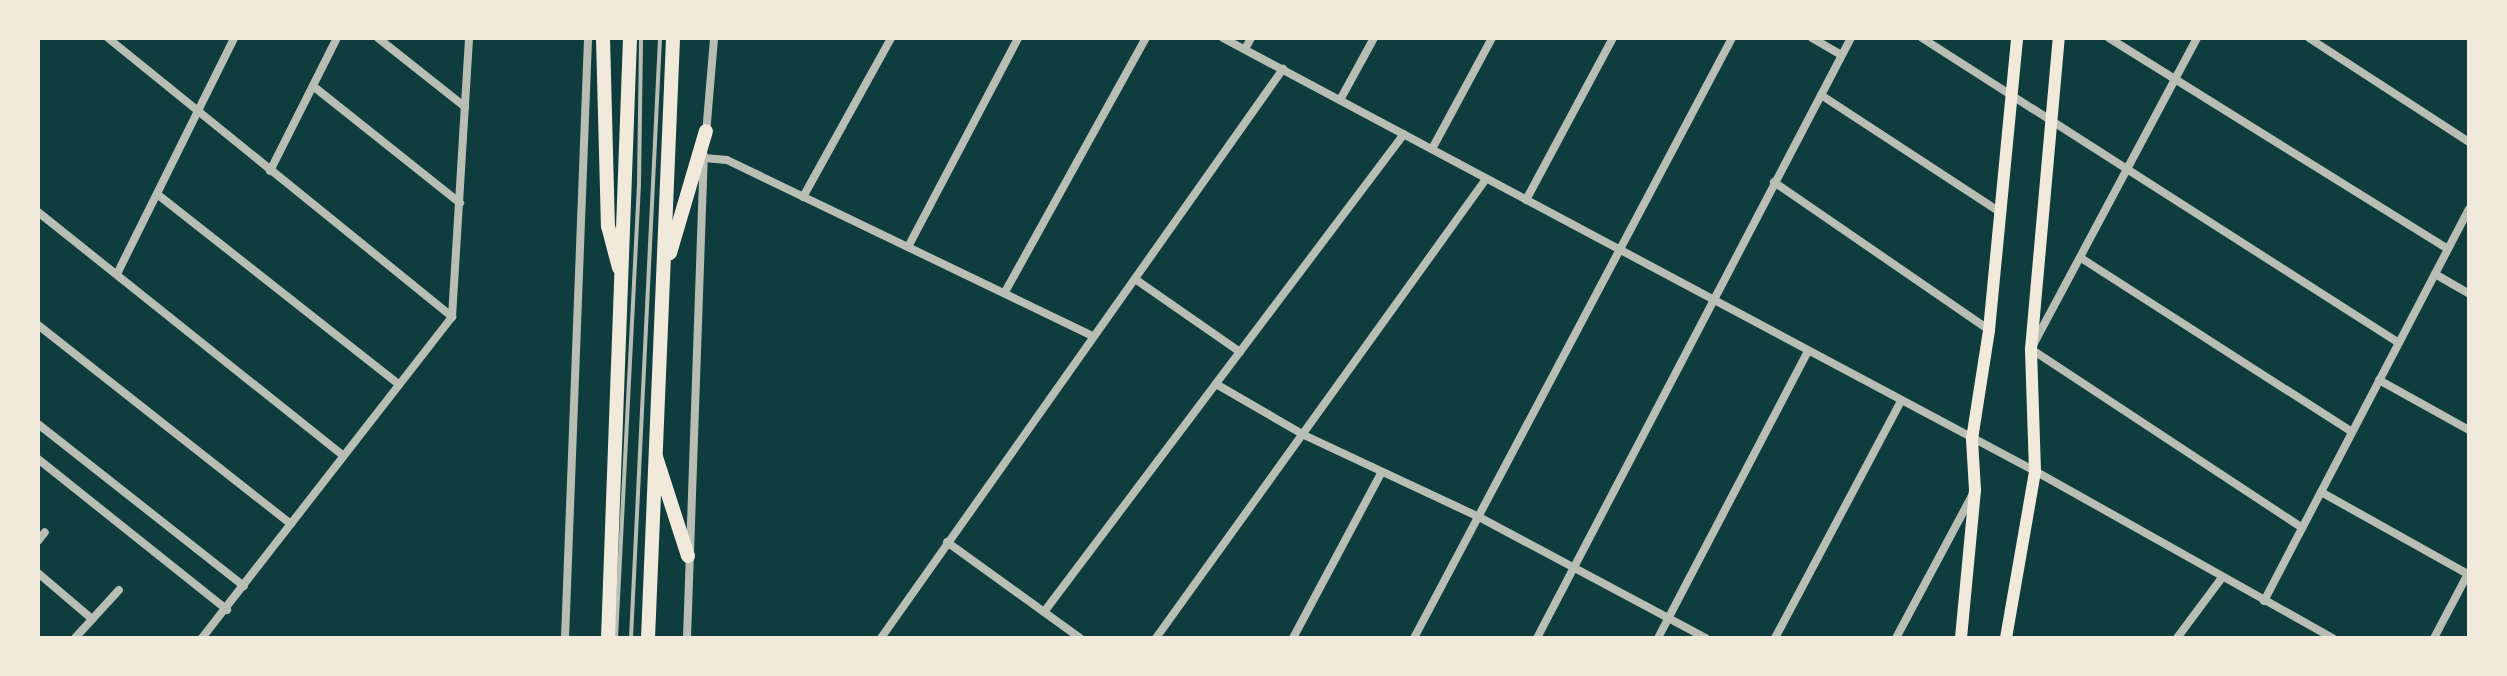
<!DOCTYPE html>
<style>
body{margin:0}
#map{position:relative;width:2507px;height:676px;overflow:hidden;background:#0f3d3e;font-family:"Roboto Condensed",sans-serif}
div>[style]{position:absolute}
.service>*{height:4px;margin:-2px;padding:0 2px;transform-origin:2px;border-radius:2px;background:#b8beb3}
.minor>*{height:8px;margin:-4px;padding:0 4px;transform-origin:4px;border-radius:4px;background:#b8beb3}
.primary>*{height:12px;margin:-6px;padding:0 6px;transform-origin:6px;border-radius:6px;background:#f1e9da}
.trunk>*{height:14px;margin:-7px;padding:0 7px;transform-origin:7px;border-radius:7px;background:#f1e9da}
span{translate:-50% -50%;white-space:nowrap;text-align:center;line-height:1.15;-webkit-text-stroke:6px #f1e9da;paint-order:stroke}
.frame{position:absolute;inset:0;border:40px solid #f1e9da;pointer-events:none}
</style>
<div id="map">
<div class="service">
<div style="left:616px;top:638px;width:455px;rotate:-87.1deg"></div>
<div style="left:639px;top:184px;width:146px;rotate:-89.2deg"></div>
<div style="left:631px;top:638px;width:601px;rotate:-87.23deg"></div>
</div>
<div class="minor">
<div style="left:108px;top:38px;width:443px;rotate:39deg"></div>
<div style="left:378px;top:38px;width:111px;rotate:38.4deg"></div>
<div style="left:1223px;top:38px;width:920px;rotate:28.07deg"></div>
<div style="left:2035px;top:471px;width:342px;rotate:29.3deg"></div>
<div style="left:1812px;top:38px;width:34px;rotate:30deg"></div>
<div style="left:1922px;top:38px;width:566px;rotate:32.6deg"></div>
<div style="left:2109px;top:38px;width:399px;rotate:31.9deg"></div>
<div style="left:2197px;top:38px;width:353px;rotate:118.1deg"></div>
<div style="left:2031px;top:349px;width:325px;rotate:33.4deg"></div>
<div style="left:2309px;top:38px;width:191px;rotate:33deg"></div>
<div style="left:1245px;top:49px;width:13px;rotate:-61deg"></div>
<div style="left:313px;top:86px;width:188px;rotate:38.5deg"></div>
<div style="left:1821px;top:95px;width:214px;rotate:33.2deg"></div>
<div style="left:1340px;top:100px;width:71px;rotate:-61.3deg"></div>
<div style="left:706px;top:134px;width:96px;rotate:-85.2deg"></div>
<div style="left:1432px;top:149px;width:126px;rotate:-61.6deg"></div>
<div style="left:704px;top:158px;width:23px;rotate:5deg"></div>
<div style="left:727px;top:160px;width:406px;rotate:25.7deg"></div>
<div style="left:270px;top:171px;width:149px;rotate:-63.3deg"></div>
<div style="left:1774px;top:182px;width:261px;rotate:34.5deg"></div>
<div style="left:157px;top:194px;width:305px;rotate:38.2deg"></div>
<div style="left:803px;top:197px;width:182px;rotate:-61deg"></div>
<div style="left:1526px;top:200px;width:184px;rotate:-61.8deg"></div>
<div style="left:38px;top:212px;width:389px;rotate:38.6deg"></div>
<div style="left:908px;top:247px;width:236px;rotate:-62.2deg"></div>
<div style="left:2081px;top:258px;width:322px;rotate:32.7deg"></div>
<div style="left:117px;top:274px;width:263px;rotate:-63.6deg"></div>
<div style="left:2435px;top:274px;width:39px;rotate:30deg"></div>
<div style="left:1135px;top:279px;width:128px;rotate:34.8deg"></div>
<div style="left:1005px;top:292px;width:291px;rotate:-61deg"></div>
<div style="left:38px;top:325px;width:322px;rotate:38.2deg"></div>
<div style="left:2379px;top:380px;width:103px;rotate:29.1deg"></div>
<div style="left:1216px;top:384px;width:102px;rotate:30.1deg"></div>
<div style="left:1304px;top:435px;width:193px;rotate:25.1deg"></div>
<div style="left:1479px;top:517px;width:257px;rotate:28.1deg"></div>
<div style="left:38px;top:424px;width:262px;rotate:38.2deg"></div>
<div style="left:38px;top:459px;width:242px;rotate:38.6deg"></div>
<div style="left:2321px;top:492px;width:168px;rotate:29.2deg"></div>
<div style="left:38px;top:541px;width:11px;rotate:-52deg"></div>
<div style="left:947px;top:542px;width:164px;rotate:35.8deg"></div>
<div style="left:38px;top:573px;width:71px;rotate:40.4deg"></div>
<div style="left:2264px;top:601px;width:442px;rotate:-62.4deg"></div>
<div style="left:1044px;top:612px;width:598px;rotate:-53.02deg"></div>
<div style="left:75px;top:638px;width:65px;rotate:-47.5deg"></div>
<div style="left:202px;top:638px;width:407px;rotate:-52.1deg"></div>
<div style="left:452px;top:317px;width:280px;rotate:-86.5deg"></div>
<div style="left:565px;top:638px;width:600px;rotate:-87.8deg"></div>
<div style="left:687px;top:638px;width:483px;rotate:-88deg"></div>
<div style="left:881px;top:638px;width:697px;rotate:-54.76deg"></div>
<div style="left:1156px;top:638px;width:565px;rotate:-54.29deg"></div>
<div style="left:1293px;top:638px;width:187px;rotate:-61.9deg"></div>
<div style="left:1414px;top:638px;width:679px;rotate:-62.08deg"></div>
<div style="left:1537px;top:638px;width:677px;rotate:-62.38deg"></div>
<div style="left:1658px;top:638px;width:324px;rotate:-62.4deg"></div>
<div style="left:1775px;top:638px;width:268px;rotate:-62deg"></div>
<div style="left:1896px;top:638px;width:163px;rotate:-61.9deg"></div>
<div style="left:2177px;top:638px;width:74px;rotate:-53.3deg"></div>
<div style="left:2434px;top:638px;width:75px;rotate:-62.1deg"></div>
</div>
<div class="primary">
<div style="left:1961px;top:638px;width:149px;rotate:-84.6deg"></div>
<div style="left:1975px;top:490px;width:51px;rotate:-93.4deg"></div>
<div style="left:1972px;top:439px;width:110px;rotate:-81.1deg"></div>
<div style="left:1989px;top:330px;width:293px;rotate:-84.5deg"></div>
<div style="left:2006px;top:638px;width:169px;rotate:-80.1deg"></div>
<div style="left:2035px;top:471px;width:122px;rotate:-91.9deg"></div>
<div style="left:2031px;top:349px;width:312px;rotate:-84.9deg"></div>
</div>
<div class="trunk">
<div style="left:603px;top:38px;width:188px;rotate:88.5deg"></div>
<div style="left:608px;top:226px;width:43px;rotate:75.3deg"></div>
<div style="left:670px;top:253px;width:127px;rotate:-73.6deg"></div>
<div style="left:656px;top:457px;width:104px;rotate:72.1deg"></div>
<div style="left:608px;top:638px;width:600px;rotate:-87.9deg"></div>
<div style="left:648px;top:638px;width:601px;rotate:-87.61deg"></div>
</div>
<div class="frame"></div>
</div>
